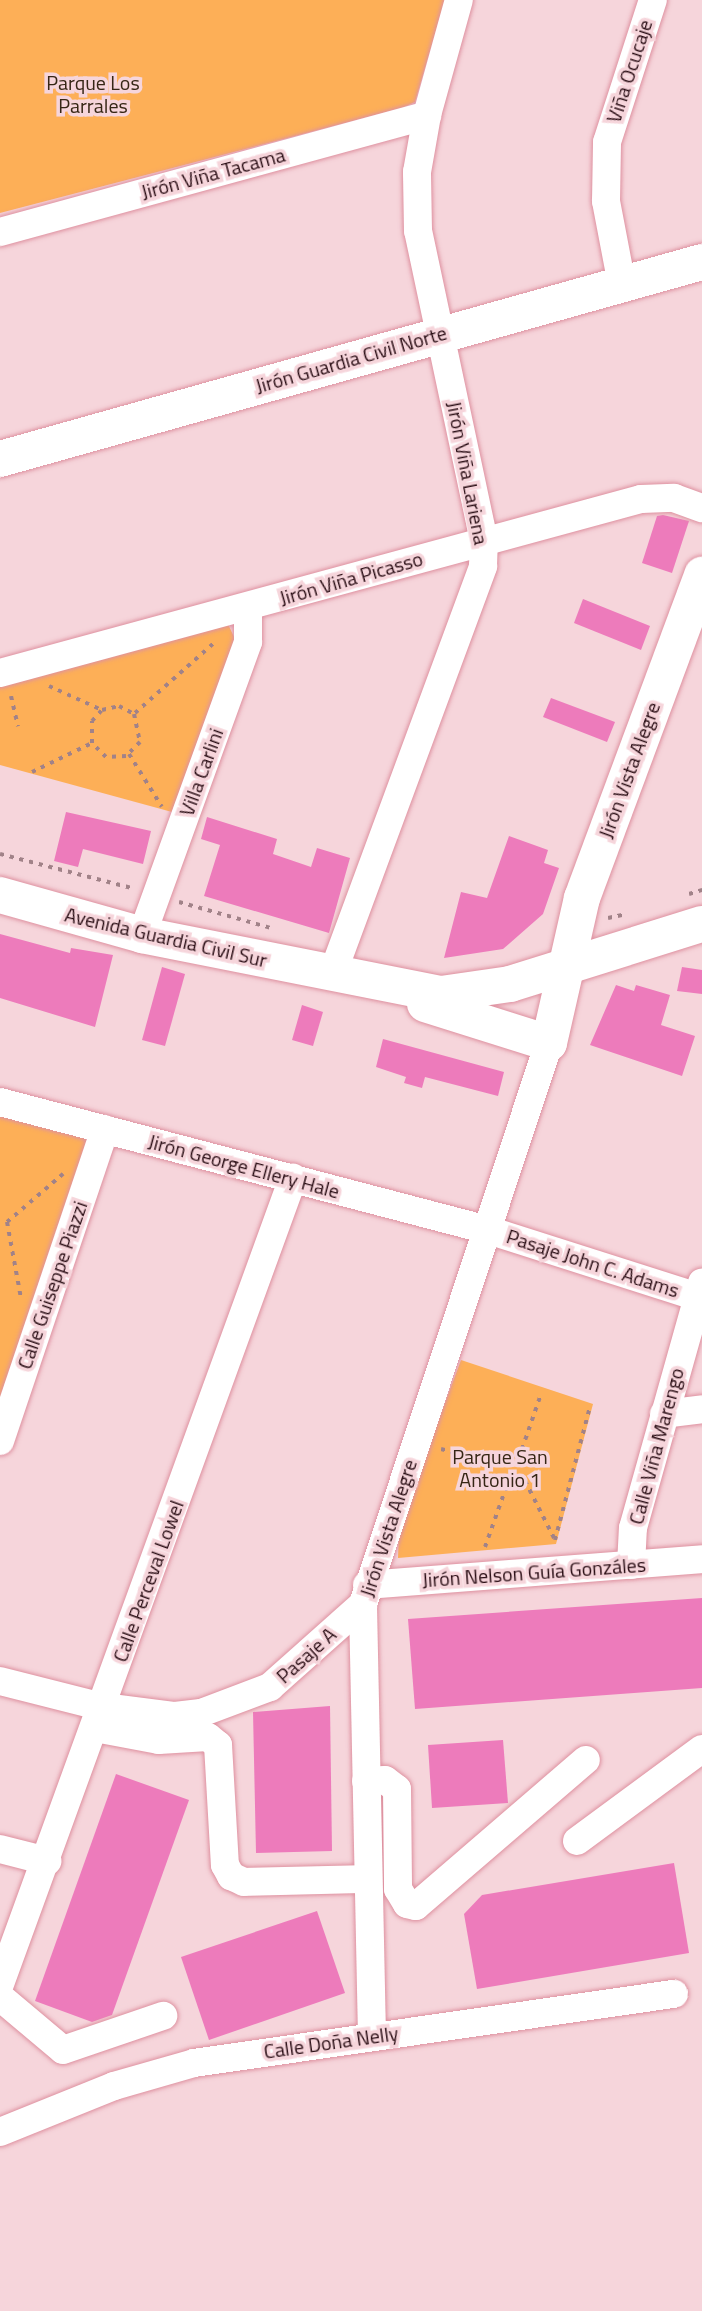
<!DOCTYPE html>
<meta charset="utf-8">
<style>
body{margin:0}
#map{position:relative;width:702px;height:2311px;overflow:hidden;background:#f6d5db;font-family:"Titillium Web",sans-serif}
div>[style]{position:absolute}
.green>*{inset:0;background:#fdaf57}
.building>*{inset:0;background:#ed7bbb}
.path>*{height:4px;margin-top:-2px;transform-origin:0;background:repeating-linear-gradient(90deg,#a18288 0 4px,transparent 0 10px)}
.roads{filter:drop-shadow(0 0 2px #de91a0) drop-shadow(0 0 2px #de91a0)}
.minor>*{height:28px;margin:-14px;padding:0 14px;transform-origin:14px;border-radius:14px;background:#fff}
.major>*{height:36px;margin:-18px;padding:0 18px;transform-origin:18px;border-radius:18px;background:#fff}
span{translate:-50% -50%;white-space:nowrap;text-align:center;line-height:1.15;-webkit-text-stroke:7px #f6d5db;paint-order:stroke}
.street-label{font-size:20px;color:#290d14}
.park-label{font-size:20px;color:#362615}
</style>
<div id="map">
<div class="green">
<div style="clip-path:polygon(0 0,445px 0,415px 102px,402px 108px,0 213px)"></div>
<div style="clip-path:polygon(228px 624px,235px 639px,172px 812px,0 765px,0 684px)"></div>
<div style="clip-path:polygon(0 1112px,95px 1139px,0 1400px)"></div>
<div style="clip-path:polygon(461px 1360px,593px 1404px,556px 1544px,398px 1558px,399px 1526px)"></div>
</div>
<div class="building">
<div style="clip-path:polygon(663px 515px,689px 521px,672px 573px,642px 563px,657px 516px)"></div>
<div style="clip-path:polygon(583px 599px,650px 626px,641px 650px,574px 623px)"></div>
<div style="clip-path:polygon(551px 698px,615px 722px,607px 742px,543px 717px)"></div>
<div style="clip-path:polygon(66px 812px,151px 831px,143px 864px,83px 849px,78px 867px,54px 861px)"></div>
<div style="clip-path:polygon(207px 817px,277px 839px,273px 854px,311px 867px,317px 848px,350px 858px,329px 933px,204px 896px,220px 845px,201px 839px)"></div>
<div style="clip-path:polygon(509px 836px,548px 850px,544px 863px,559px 868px,543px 914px,503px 949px,444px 958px,461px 892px,487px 898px)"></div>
<div style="clip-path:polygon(0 934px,70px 953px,71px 948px,113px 955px,95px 1027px,0 998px)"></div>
<div style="clip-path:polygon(162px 967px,185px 974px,165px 1046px,142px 1040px)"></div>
<div style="clip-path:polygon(682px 967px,702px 970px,702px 994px,677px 991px)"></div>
<div style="clip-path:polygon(616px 985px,634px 991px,636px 985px,670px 995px,661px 1025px,695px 1036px,682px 1076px,590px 1045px)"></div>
<div style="clip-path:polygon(302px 1005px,323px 1012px,313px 1046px,292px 1040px)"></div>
<div style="clip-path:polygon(383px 1039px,504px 1072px,498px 1096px,425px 1077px,422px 1088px,404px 1083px,406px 1077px,376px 1067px)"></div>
<div style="clip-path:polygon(702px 1598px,702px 1688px,415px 1709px,408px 1619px)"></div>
<div style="clip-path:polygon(330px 1706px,332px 1851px,256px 1853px,253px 1712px)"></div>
<div style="clip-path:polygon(503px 1740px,508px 1803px,432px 1808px,428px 1745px)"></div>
<div style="clip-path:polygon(116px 1774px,189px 1800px,112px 2015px,92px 2022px,35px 2001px)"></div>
<div style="clip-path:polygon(674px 1863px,689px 1953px,477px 1989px,464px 1914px,482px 1895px)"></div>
<div style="clip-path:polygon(317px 1911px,345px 1993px,209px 2040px,181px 1957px)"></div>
</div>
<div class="path">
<div style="left:49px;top:686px;width:58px;rotate:24.4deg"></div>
<div style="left:102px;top:710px;width:17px;rotate:-13deg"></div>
<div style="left:119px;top:706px;width:17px;rotate:28deg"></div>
<div style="left:134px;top:714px;width:29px;rotate:78deg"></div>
<div style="left:140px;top:742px;width:20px;rotate:135deg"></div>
<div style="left:126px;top:756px;width:20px;rotate:177deg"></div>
<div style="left:106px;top:757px;width:20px;rotate:-135deg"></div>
<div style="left:92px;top:743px;width:22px;rotate:-90deg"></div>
<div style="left:92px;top:721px;width:15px;rotate:-48deg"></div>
<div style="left:11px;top:696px;width:31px;rotate:77deg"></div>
<div style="left:135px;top:713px;width:107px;rotate:-41.6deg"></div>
<div style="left:129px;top:754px;width:62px;rotate:58.1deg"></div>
<div style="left:32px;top:772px;width:67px;rotate:-25.8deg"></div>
<div style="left:0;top:854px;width:135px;rotate:14.5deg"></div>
<div style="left:689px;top:894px;width:14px;rotate:-17deg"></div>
<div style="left:179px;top:902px;width:96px;rotate:15.8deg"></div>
<div style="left:608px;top:918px;width:19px;rotate:-12deg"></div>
<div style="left:7px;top:1222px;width:77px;rotate:79.6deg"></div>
<div style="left:7px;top:1222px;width:74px;rotate:-40.6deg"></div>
<div style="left:441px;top:1449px;width:58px;rotate:15deg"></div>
<div style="left:522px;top:1449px;width:58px;rotate:-70.9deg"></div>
<div style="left:525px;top:1481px;width:64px;rotate:63deg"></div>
<div style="left:555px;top:1540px;width:138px;rotate:-75.3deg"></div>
<div style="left:485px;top:1547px;width:69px;rotate:-70.5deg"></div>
</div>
<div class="roads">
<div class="minor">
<div style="left:0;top:232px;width:443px;rotate:-15.3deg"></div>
<div style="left:622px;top:285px;width:86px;rotate:-100.8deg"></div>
<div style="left:606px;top:201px;width:59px;rotate:-89deg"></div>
<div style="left:607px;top:142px;width:149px;rotate:-72.1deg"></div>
<div style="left:0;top:673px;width:664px;rotate:-15.19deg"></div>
<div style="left:641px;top:499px;width:33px;rotate:-2deg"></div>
<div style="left:674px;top:498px;width:30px;rotate:20deg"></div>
<div style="left:142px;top:935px;width:312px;rotate:-70.1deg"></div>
<div style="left:248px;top:642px;width:35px;rotate:-90deg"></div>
<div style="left:332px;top:975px;width:436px;rotate:-69.7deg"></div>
<div style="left:483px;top:566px;width:25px;rotate:-88deg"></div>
<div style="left:484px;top:541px;width:317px;rotate:-102deg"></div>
<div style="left:418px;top:231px;width:59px;rotate:-91deg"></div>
<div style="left:417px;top:172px;width:58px;rotate:-80deg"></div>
<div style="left:427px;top:115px;width:119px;rotate:-74.5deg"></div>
<div style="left:0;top:1102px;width:505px;rotate:14.7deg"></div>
<div style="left:488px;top:1230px;width:220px;rotate:17.7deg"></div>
<div style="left:664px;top:1414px;width:38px;rotate:-7deg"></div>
<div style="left:0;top:1441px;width:329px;rotate:-71.4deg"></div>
<div style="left:631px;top:1565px;width:37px;rotate:-87deg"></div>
<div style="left:633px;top:1528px;width:255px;rotate:-74.3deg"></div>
<div style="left:367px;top:1585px;width:336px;rotate:-4.4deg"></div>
<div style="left:0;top:1681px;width:106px;rotate:14.2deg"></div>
<div style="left:103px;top:1707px;width:73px;rotate:7.1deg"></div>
<div style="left:175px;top:1716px;width:26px;rotate:-7deg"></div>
<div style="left:201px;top:1713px;width:74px;rotate:-20.6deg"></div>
<div style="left:270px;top:1687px;width:125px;rotate:-41.7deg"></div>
<div style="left:95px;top:1728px;width:65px;rotate:10.6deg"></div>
<div style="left:159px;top:1740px;width:49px;rotate:-3.5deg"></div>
<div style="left:208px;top:1737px;width:13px;rotate:39deg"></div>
<div style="left:218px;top:1745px;width:120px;rotate:86.7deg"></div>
<div style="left:225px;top:1865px;width:13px;rotate:61deg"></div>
<div style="left:231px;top:1876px;width:14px;rotate:25deg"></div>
<div style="left:244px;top:1882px;width:124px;rotate:-1.4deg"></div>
<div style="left:366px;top:1781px;width:19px;rotate:-3deg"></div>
<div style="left:385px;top:1780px;width:15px;rotate:37deg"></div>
<div style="left:397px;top:1789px;width:100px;rotate:89.4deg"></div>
<div style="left:398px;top:1889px;width:17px;rotate:59deg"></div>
<div style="left:407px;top:1904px;width:9px;rotate:13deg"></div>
<div style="left:416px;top:1906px;width:224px;rotate:-40.7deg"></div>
<div style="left:577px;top:1841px;width:155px;rotate:-36.4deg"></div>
<div style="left:0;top:1849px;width:49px;rotate:14.3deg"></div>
<div style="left:0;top:1984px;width:858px;rotate:-70.02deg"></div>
<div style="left:0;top:1997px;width:82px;rotate:40.1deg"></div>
<div style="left:63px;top:2050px;width:106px;rotate:-18.8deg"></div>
<div style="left:372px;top:2036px;width:432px;rotate:-91.2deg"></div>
<div style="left:363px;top:1604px;width:591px;rotate:-71.66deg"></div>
<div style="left:0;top:2132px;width:123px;rotate:-22deg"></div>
<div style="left:114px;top:2086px;width:83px;rotate:-16deg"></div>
<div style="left:194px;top:2063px;width:485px;rotate:-8.2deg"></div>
</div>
<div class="major">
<div style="left:0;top:459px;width:729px;rotate:-15.68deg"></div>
<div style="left:0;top:895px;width:148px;rotate:15.7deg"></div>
<div style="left:142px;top:935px;width:305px;rotate:11.2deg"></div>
<div style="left:441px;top:994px;width:70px;rotate:-8.2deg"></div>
<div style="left:510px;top:984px;width:201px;rotate:-17.4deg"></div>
<div style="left:425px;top:1004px;width:130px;rotate:17.5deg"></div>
<div style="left:549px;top:1043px;width:149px;rotate:-77.2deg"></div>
<div style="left:582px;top:898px;width:345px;rotate:-69.6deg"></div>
</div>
</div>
<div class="street-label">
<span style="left:629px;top:71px;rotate:-72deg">Viña Ocucaje</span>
<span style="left:213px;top:173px;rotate:-15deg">Jirón Viña Tacama</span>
<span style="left:351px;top:359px;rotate:-16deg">Jirón Guardia Civil Norte</span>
<span style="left:468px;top:473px;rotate:79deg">Jirón Viña Lariena</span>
<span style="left:351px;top:578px;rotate:-16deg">Jirón Viña Picasso</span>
<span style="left:629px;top:770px;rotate:-70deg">Jirón Vista Alegre</span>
<span style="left:201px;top:772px;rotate:-70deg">Villa Carlini</span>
<span style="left:166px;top:937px;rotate:13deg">Avenida Guardia Civil Sur</span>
<span style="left:244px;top:1166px;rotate:15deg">Jirón George Ellery Hale</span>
<span style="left:593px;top:1263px;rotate:18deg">Pasaje John C. Adams</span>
<span style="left:52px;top:1285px;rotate:-71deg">Calle Guiseppe Piazzi</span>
<span style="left:656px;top:1446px;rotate:-75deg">Calle Viña Marengo</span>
<span style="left:388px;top:1528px;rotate:-72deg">Jirón Vista Alegre</span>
<span style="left:534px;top:1572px;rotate:-4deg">Jirón Nelson Guía Gonzáles</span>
<span style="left:148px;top:1581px;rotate:-70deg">Calle Perceval Lowel</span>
<span style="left:306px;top:1655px;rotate:-42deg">Pasaje A</span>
<span style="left:331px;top:2042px;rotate:-8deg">Calle Doña Nelly</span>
</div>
<div class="park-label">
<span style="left:93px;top:94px">Parque Los<br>Parrales</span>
<span style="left:500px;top:1468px">Parque San<br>Antonio 1</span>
</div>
</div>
